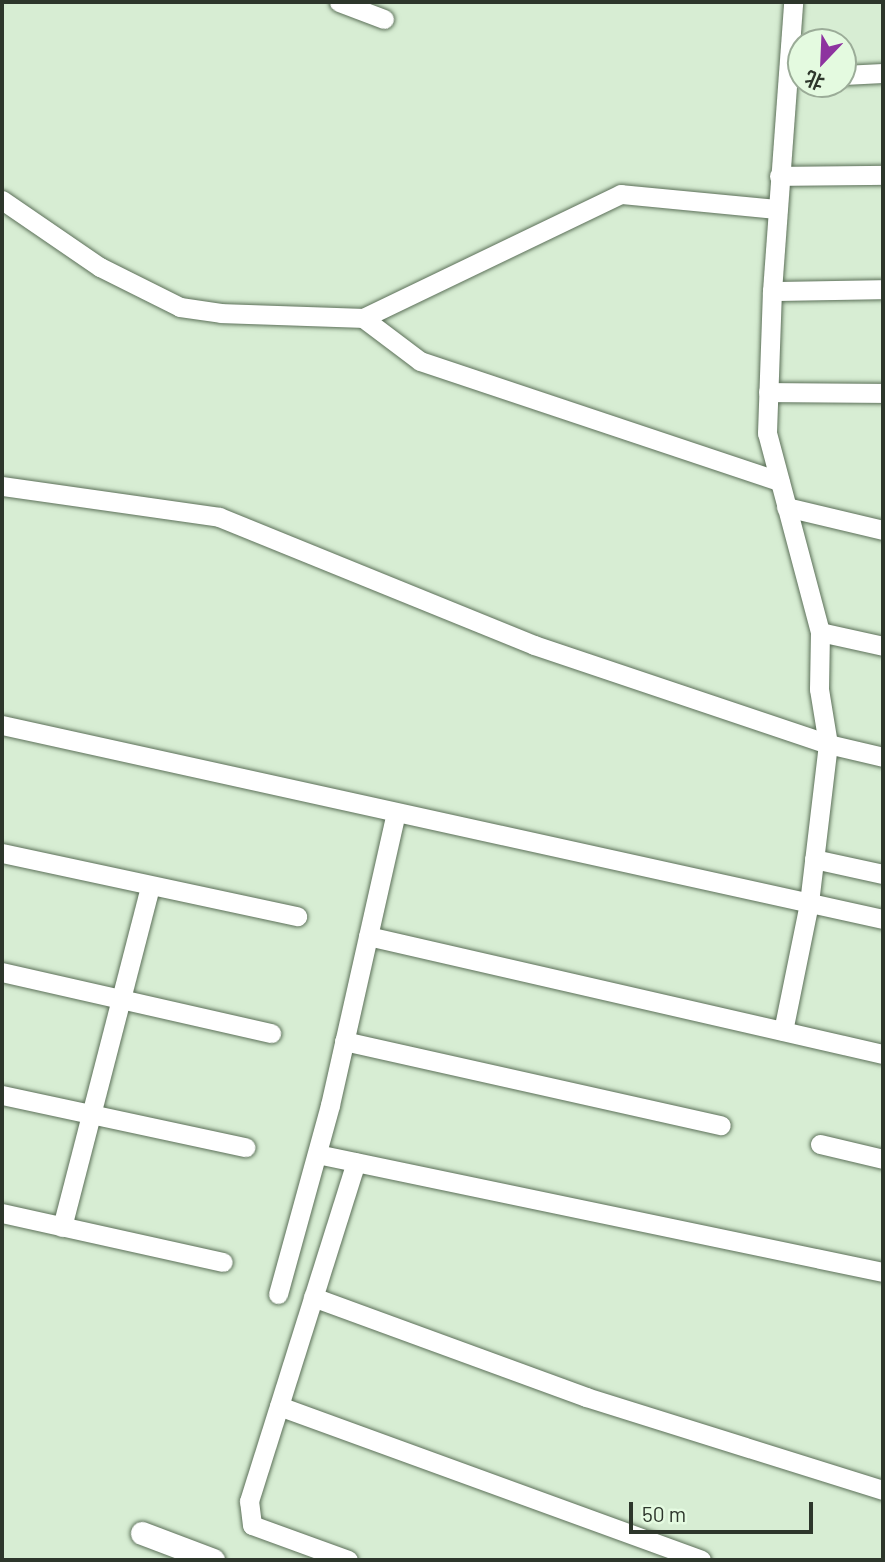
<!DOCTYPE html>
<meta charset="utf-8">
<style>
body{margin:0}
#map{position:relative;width:885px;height:1562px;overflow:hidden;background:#d7edd3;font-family:Barlow,"Noto Sans SC",sans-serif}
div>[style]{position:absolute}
.roads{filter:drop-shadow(0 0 2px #5c7059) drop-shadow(0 0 2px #5c7059)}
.minor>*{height:19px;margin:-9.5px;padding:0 9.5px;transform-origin:9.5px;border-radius:9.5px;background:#fff}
.tertiary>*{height:23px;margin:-11.5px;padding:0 11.5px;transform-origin:11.5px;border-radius:11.5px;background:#fff}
span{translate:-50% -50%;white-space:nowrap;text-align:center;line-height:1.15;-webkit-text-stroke:7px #e4fae0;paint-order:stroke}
.frame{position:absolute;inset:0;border:4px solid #2d362b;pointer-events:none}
.north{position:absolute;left:787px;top:28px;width:70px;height:70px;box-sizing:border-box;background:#e4fae0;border:2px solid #9bac98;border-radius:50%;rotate:203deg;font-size:19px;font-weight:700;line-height:28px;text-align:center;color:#2d362b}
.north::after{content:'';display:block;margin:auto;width:24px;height:32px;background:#8d339f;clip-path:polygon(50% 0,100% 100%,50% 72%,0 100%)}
.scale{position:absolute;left:629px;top:1502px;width:184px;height:32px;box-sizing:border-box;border:4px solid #2d362b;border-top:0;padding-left:9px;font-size:21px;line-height:24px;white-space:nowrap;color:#2d362b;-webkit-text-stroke:5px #e4fae0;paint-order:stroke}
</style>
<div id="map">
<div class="roads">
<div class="minor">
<div style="left:339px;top:2px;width:48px;rotate:20.7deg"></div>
<div style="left:843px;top:75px;width:40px;rotate:-2.9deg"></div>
<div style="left:779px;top:176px;width:104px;rotate:-0.6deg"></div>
<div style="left:2px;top:200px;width:119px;rotate:34.4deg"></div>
<div style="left:100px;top:267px;width:89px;rotate:26.6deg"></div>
<div style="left:180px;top:307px;width:41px;rotate:8.3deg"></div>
<div style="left:221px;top:313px;width:142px;rotate:2deg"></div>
<div style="left:363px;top:318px;width:286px;rotate:-25.7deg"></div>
<div style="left:621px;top:194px;width:157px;rotate:5.5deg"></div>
<div style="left:772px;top:291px;width:111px;rotate:-1deg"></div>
<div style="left:363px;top:318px;width:71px;rotate:37deg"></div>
<div style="left:420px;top:361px;width:379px;rotate:18.5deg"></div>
<div style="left:768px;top:392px;width:115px;rotate:0.5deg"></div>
<div style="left:2px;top:486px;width:219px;rotate:8.1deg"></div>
<div style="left:219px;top:517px;width:340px;rotate:22.1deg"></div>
<div style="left:534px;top:645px;width:310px;rotate:18.6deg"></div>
<div style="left:828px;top:744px;width:57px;rotate:13.3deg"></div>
<div style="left:786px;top:507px;width:100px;rotate:13.3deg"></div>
<div style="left:820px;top:632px;width:65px;rotate:12.5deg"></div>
<div style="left:2px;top:725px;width:902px;rotate:12.42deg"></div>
<div style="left:2px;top:853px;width:302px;rotate:12.1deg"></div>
<div style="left:814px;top:859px;width:71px;rotate:12.3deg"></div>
<div style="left:368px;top:936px;width:528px;rotate:12.91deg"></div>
<div style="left:2px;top:972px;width:276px;rotate:12.8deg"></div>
<div style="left:783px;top:1031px;width:131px;rotate:-78.5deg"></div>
<div style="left:809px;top:903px;width:160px;rotate:-83.2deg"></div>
<div style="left:828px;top:744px;width:56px;rotate:-99.3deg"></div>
<div style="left:819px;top:689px;width:57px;rotate:-89deg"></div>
<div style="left:820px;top:632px;width:206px;rotate:-104.9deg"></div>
<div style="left:767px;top:433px;width:142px;rotate:-88deg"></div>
<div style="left:772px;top:291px;width:290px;rotate:-85.8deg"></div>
<div style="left:344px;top:1041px;width:386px;rotate:12.6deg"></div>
<div style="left:2px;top:1095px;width:249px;rotate:12.1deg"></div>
<div style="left:820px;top:1144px;width:65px;rotate:13.4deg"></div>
<div style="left:317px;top:1154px;width:578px;rotate:11.78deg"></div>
<div style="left:2px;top:1213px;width:226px;rotate:12.5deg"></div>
<div style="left:62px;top:1227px;width:351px;rotate:-75.5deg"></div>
<div style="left:278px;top:1294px;width:196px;rotate:-74.6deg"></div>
<div style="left:330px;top:1105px;width:299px;rotate:-77.3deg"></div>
<div style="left:313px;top:1297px;width:291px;rotate:20.1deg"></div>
<div style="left:586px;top:1397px;width:311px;rotate:17.4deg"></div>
<div style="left:279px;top:1406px;width:449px;rotate:20deg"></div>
<div style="left:348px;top:1560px;width:102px;rotate:-160deg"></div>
<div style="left:252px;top:1525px;width:24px;rotate:-97deg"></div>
<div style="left:249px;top:1501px;width:355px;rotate:-72.5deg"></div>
</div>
<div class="tertiary">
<div style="left:142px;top:1533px;width:76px;rotate:20.8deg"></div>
</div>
</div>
<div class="frame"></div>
<div class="north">北</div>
<div class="scale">50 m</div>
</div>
